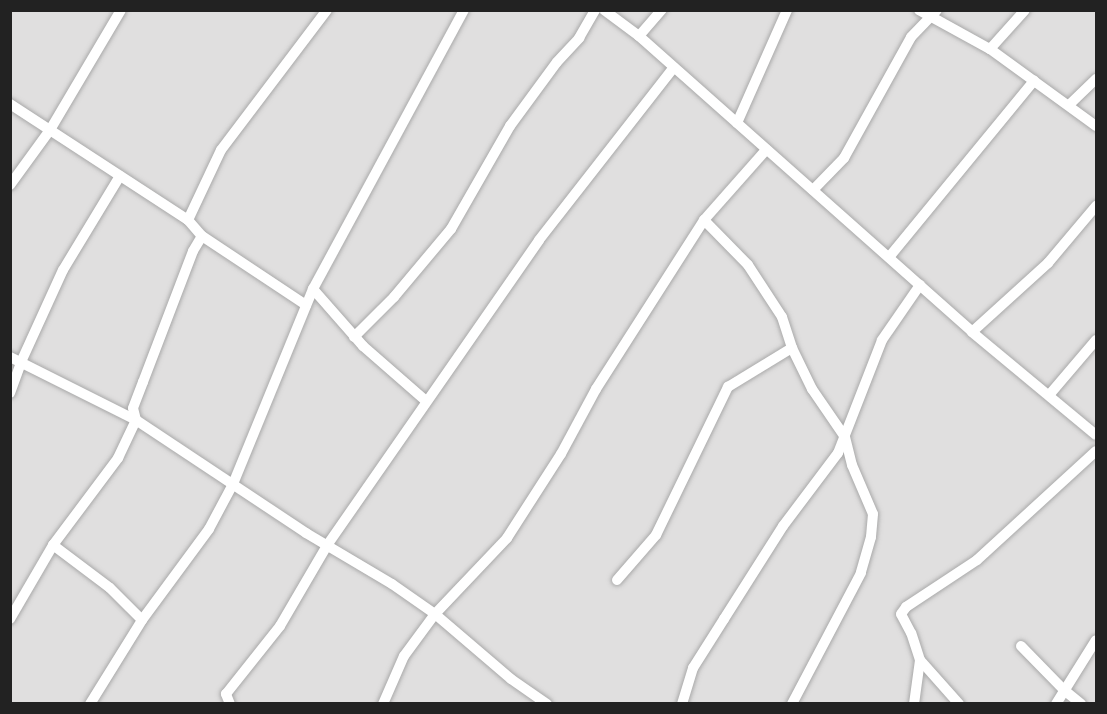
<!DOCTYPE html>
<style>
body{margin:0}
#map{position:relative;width:1107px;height:714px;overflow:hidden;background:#f2efe9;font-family:Jost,sans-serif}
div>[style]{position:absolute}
.residential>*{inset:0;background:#e0dfdf}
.roads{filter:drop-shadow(0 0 2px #a9a9a9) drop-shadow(0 0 2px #a9a9a9)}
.minor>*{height:10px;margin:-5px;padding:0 5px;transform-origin:5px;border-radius:5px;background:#fff}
span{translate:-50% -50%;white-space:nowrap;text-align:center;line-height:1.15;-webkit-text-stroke:4.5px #fff;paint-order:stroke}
.frame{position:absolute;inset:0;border:12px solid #222;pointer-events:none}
</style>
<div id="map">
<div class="residential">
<div style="clip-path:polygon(11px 11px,1096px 11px,1096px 703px,11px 703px)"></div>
</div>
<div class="roads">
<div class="minor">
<div style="left:604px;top:10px;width:44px;rotate:36.6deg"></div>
<div style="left:639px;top:36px;width:446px;rotate:41.6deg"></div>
<div style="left:972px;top:332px;width:161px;rotate:39.7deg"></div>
<div style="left:919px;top:10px;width:81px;rotate:28.8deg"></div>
<div style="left:990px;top:49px;width:131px;rotate:36deg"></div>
<div style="left:639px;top:36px;width:35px;rotate:-49deg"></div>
<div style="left:990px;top:49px;width:52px;rotate:-48.1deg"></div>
<div style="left:10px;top:104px;width:212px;rotate:33.1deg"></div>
<div style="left:188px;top:220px;width:21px;rotate:49deg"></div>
<div style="left:202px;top:236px;width:125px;rotate:33.6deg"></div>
<div style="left:1070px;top:104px;width:36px;rotate:-44deg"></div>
<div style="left:737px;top:123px;width:124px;rotate:-66.1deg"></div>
<div style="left:10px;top:185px;width:68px;rotate:-54deg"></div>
<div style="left:50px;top:130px;width:139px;rotate:-59.4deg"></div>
<div style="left:813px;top:190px;width:45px;rotate:-45.9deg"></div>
<div style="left:844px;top:158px;width:138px;rotate:-61deg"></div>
<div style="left:911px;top:37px;width:37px;rotate:-46deg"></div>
<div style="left:188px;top:220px;width:77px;rotate:-64.8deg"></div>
<div style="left:221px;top:150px;width:176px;rotate:-52.9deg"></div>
<div style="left:704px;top:220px;width:63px;rotate:45.6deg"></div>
<div style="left:748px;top:265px;width:62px;rotate:56.8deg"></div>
<div style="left:782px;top:317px;width:33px;rotate:72deg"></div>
<div style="left:792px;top:348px;width:46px;rotate:64deg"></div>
<div style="left:812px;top:389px;width:58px;rotate:55.5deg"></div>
<div style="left:845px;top:437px;width:29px;rotate:76deg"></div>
<div style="left:852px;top:465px;width:53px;rotate:66.8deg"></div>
<div style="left:873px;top:514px;width:23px;rotate:95deg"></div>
<div style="left:871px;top:537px;width:37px;rotate:106deg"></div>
<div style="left:861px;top:573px;width:148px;rotate:117.8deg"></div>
<div style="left:890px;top:256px;width:227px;rotate:-50.6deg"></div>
<div style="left:313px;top:289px;width:76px;rotate:48.7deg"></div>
<div style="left:363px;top:346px;width:84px;rotate:41.1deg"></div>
<div style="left:972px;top:332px;width:103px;rotate:-42.2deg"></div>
<div style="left:1048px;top:263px;width:75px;rotate:-49.9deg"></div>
<div style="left:354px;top:337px;width:57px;rotate:-45deg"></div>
<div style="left:394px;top:297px;width:89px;rotate:-50deg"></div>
<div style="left:451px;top:229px;width:119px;rotate:-60.2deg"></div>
<div style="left:510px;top:126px;width:79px;rotate:-53.7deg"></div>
<div style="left:557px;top:62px;width:33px;rotate:-47deg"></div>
<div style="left:579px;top:38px;width:32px;rotate:-60deg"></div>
<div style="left:10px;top:357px;width:141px;rotate:26.6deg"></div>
<div style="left:136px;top:420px;width:204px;rotate:33.6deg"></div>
<div style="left:306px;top:533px;width:100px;rotate:30.7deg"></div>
<div style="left:392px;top:584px;width:52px;rotate:34.9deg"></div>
<div style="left:435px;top:614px;width:100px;rotate:40.5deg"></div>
<div style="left:511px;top:679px;width:44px;rotate:34.8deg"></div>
<div style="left:10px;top:393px;width:33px;rotate:-70deg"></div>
<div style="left:21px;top:362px;width:101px;rotate:-65.5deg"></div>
<div style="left:63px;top:270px;width:110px;rotate:-58.8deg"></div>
<div style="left:1050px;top:394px;width:71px;rotate:-49.6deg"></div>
<div style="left:53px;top:545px;width:71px;rotate:37deg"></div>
<div style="left:110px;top:588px;width:45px;rotate:45deg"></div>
<div style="left:617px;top:580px;width:60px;rotate:-49.1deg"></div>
<div style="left:656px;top:535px;width:165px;rotate:-64.1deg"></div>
<div style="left:728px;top:387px;width:75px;rotate:-31.4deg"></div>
<div style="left:10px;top:619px;width:86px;rotate:-59.8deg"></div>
<div style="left:53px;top:545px;width:109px;rotate:-53.2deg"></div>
<div style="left:118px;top:458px;width:42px;rotate:-64.7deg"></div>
<div style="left:136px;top:420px;width:12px;rotate:-104deg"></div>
<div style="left:133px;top:408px;width:28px;rotate:-69deg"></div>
<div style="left:143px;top:382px;width:140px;rotate:-69.1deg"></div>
<div style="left:193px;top:251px;width:17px;rotate:-59deg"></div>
<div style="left:1021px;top:646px;width:62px;rotate:45.7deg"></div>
<div style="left:1064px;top:690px;width:22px;rotate:39deg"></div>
<div style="left:920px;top:660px;width:59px;rotate:48.4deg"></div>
<div style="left:90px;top:704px;width:99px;rotate:-58.2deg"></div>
<div style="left:142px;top:620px;width:113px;rotate:-53.6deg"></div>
<div style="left:209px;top:529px;width:51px;rotate:-61.9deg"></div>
<div style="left:233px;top:484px;width:211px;rotate:-67.7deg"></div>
<div style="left:313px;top:289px;width:317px;rotate:-61.6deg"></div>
<div style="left:230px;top:704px;width:11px;rotate:-112deg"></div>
<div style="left:226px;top:694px;width:87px;rotate:-51.5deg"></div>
<div style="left:280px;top:626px;width:95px;rotate:-59.7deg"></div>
<div style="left:328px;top:544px;width:370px;rotate:-55.2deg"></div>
<div style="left:539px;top:240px;width:219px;rotate:-52deg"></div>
<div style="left:383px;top:704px;width:52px;rotate:-66.4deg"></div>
<div style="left:404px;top:656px;width:52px;rotate:-53.6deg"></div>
<div style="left:435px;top:614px;width:105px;rotate:-46.5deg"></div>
<div style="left:507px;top:538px;width:100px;rotate:-57.3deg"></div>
<div style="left:561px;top:454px;width:74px;rotate:-61.7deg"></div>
<div style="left:596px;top:389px;width:201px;rotate:-57.4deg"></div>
<div style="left:704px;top:220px;width:94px;rotate:-48.5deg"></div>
<div style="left:682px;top:704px;width:38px;rotate:-73deg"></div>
<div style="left:693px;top:668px;width:58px;rotate:-57.7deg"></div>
<div style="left:724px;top:619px;width:110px;rotate:-57.6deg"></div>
<div style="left:783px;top:526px;width:91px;rotate:-53deg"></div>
<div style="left:838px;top:453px;width:121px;rotate:-68.7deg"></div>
<div style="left:882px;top:340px;width:67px;rotate:-55.4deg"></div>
<div style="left:914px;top:704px;width:44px;rotate:-82.2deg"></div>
<div style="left:920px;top:660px;width:28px;rotate:-108deg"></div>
<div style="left:911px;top:633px;width:21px;rotate:-118deg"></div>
<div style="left:901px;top:614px;width:9px;rotate:-54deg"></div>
<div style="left:906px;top:607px;width:85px;rotate:-33.5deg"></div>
<div style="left:977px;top:560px;width:161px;rotate:-42.5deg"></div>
<div style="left:1056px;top:704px;width:75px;rotate:-58deg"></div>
</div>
</div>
<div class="frame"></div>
</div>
